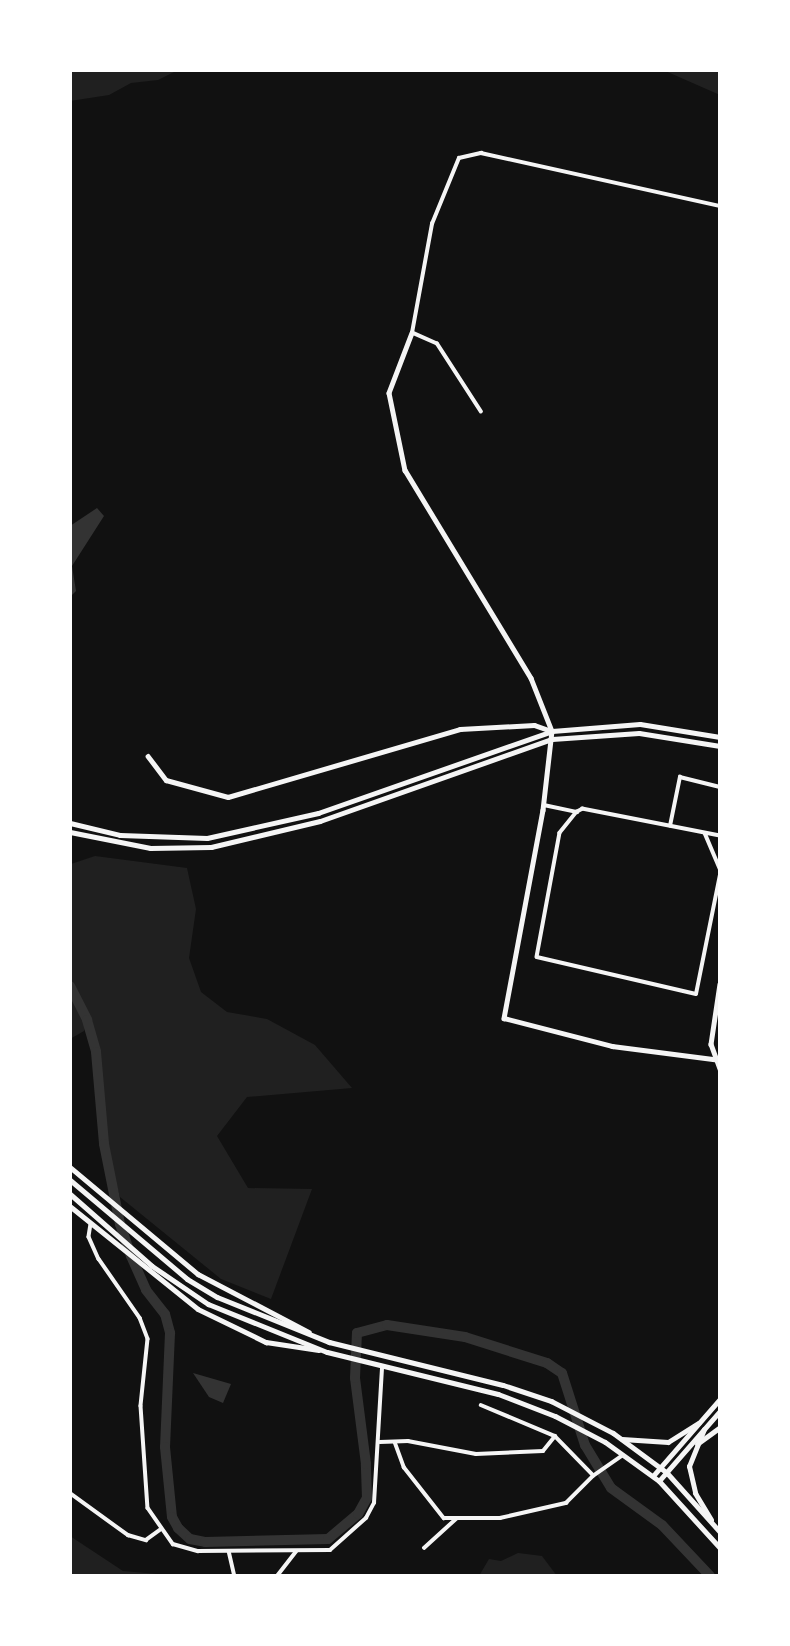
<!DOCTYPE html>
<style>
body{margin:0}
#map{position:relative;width:790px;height:1646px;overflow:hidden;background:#111;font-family:"Noto Serif",serif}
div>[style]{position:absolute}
.green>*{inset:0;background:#202020}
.water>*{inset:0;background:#333}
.river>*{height:10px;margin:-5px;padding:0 5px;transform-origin:5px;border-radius:5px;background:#333}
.minor>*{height:3.5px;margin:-1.75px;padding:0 1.75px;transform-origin:1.75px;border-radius:1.75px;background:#f5f5f5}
.tertiary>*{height:4.5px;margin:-2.25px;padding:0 2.25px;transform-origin:2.25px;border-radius:2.25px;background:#f5f5f5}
.secondary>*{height:4.5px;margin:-2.25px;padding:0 2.25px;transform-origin:2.25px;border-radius:2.25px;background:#f5f5f5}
.primary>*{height:5px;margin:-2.5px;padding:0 2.5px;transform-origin:2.5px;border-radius:2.5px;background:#f5f5f5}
.trunk>*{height:5px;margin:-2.5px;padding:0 2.5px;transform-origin:2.5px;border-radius:2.5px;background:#f5f5f5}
span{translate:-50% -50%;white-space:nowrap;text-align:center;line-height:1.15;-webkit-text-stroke:5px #fff;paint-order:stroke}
.frame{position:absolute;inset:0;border:72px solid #fff;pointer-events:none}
</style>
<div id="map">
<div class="green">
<div style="clip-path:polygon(70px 70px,178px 70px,158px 80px,131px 83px,109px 95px,70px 101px)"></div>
<div style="clip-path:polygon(663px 70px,720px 70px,720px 95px)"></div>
<div style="clip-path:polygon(95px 856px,187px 868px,196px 909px,189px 958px,201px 992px,227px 1012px,267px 1019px,315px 1045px,352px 1088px,247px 1097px,217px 1136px,248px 1188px,312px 1189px,271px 1299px,221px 1279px,120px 1197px,104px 1144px,96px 1051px,87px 1020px,70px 986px,71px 864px)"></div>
<div style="clip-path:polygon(70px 990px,86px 1022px,84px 1031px,70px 1039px)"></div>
<div style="clip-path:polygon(70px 1536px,123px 1571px,180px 1576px,70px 1576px)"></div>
<div style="clip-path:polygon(518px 1553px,542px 1556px,557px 1576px,479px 1576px,489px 1559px,501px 1561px)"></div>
</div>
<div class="water">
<div style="clip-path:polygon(97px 508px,104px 516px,72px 566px,76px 591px,70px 597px,70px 526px)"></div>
<div style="clip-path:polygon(193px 1373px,231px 1384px,223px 1403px,209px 1397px)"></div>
</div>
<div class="river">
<div style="left:70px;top:986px;width:38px;rotate:63deg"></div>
<div style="left:87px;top:1020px;width:33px;rotate:74deg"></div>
<div style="left:96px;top:1052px;width:92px;rotate:85deg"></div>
<div style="left:104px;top:1144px;width:82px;rotate:78.7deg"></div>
<div style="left:120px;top:1224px;width:34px;rotate:71deg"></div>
<div style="left:131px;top:1256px;width:37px;rotate:66deg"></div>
<div style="left:146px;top:1290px;width:31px;rotate:52deg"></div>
<div style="left:165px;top:1314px;width:20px;rotate:75deg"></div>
<div style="left:170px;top:1333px;width:114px;rotate:92.5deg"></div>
<div style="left:165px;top:1447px;width:70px;rotate:84.3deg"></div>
<div style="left:172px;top:1517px;width:13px;rotate:61deg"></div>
<div style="left:178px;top:1528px;width:16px;rotate:43deg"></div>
<div style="left:190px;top:1539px;width:15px;rotate:11deg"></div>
<div style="left:205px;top:1542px;width:123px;rotate:-1.4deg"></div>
<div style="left:328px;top:1539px;width:39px;rotate:-40deg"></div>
<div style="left:358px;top:1514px;width:18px;rotate:-61deg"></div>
<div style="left:367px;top:1498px;width:34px;rotate:-92deg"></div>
<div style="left:366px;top:1464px;width:87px;rotate:-97.3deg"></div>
<div style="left:355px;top:1378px;width:45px;rotate:-87.5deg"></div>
<div style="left:357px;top:1333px;width:31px;rotate:-15deg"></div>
<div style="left:387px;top:1325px;width:79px;rotate:8.7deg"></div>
<div style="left:465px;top:1337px;width:86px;rotate:17.6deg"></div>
<div style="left:547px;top:1363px;width:18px;rotate:34deg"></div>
<div style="left:562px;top:1373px;width:76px;rotate:72.3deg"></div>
<div style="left:585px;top:1445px;width:50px;rotate:58.8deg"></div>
<div style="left:611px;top:1488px;width:63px;rotate:36deg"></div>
<div style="left:662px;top:1525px;width:70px;rotate:46.7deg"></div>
</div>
<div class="minor">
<div style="left:481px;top:412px;width:81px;rotate:-122.9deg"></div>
<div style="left:437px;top:344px;width:27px;rotate:-156deg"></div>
<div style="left:412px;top:333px;width:111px;rotate:-79.6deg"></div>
<div style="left:432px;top:224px;width:71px;rotate:-67.8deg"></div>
<div style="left:459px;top:158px;width:23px;rotate:-13deg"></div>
<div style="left:481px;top:153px;width:245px;rotate:12.5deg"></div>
<div style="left:544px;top:805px;width:34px;rotate:12deg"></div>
<div style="left:670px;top:826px;width:50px;rotate:-78.5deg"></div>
<div style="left:680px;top:777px;width:41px;rotate:14deg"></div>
<div style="left:705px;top:833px;width:39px;rotate:67deg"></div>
<div style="left:720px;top:836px;width:140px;rotate:-168.9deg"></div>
<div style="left:583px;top:809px;width:7px;rotate:153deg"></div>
<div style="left:577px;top:812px;width:27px;rotate:129deg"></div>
<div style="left:560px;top:833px;width:126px;rotate:100.5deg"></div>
<div style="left:537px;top:957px;width:163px;rotate:13.1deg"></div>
<div style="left:696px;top:994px;width:121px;rotate:-78.6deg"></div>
<div style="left:91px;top:1224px;width:13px;rotate:99deg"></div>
<div style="left:89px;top:1237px;width:24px;rotate:66deg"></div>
<div style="left:99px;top:1259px;width:72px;rotate:55.2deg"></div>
<div style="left:140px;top:1318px;width:22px;rotate:69deg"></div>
<div style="left:148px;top:1339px;width:67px;rotate:96deg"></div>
<div style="left:141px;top:1406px;width:102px;rotate:86.1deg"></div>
<div style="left:148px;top:1508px;width:44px;rotate:55.2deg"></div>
<div style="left:173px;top:1544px;width:26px;rotate:16deg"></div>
<div style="left:198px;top:1551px;width:132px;rotate:-0.4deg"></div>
<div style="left:330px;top:1550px;width:48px;rotate:-41.6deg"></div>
<div style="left:366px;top:1518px;width:17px;rotate:-62deg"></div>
<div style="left:374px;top:1503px;width:136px;rotate:-86.6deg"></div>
<div style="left:481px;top:1405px;width:80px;rotate:22.7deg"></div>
<div style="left:380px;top:1442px;width:28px;rotate:-2deg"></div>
<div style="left:408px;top:1441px;width:69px;rotate:10.8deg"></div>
<div style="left:476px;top:1454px;width:67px;rotate:-2.6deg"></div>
<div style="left:543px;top:1451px;width:19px;rotate:-51deg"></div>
<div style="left:555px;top:1436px;width:54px;rotate:45.7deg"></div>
<div style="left:395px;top:1442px;width:27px;rotate:70deg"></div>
<div style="left:404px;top:1467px;width:65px;rotate:51.9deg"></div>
<div style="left:444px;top:1518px;width:56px"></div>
<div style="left:500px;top:1518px;width:68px;rotate:-12.8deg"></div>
<div style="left:566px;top:1503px;width:38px;rotate:-45deg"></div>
<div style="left:593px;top:1476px;width:35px;rotate:-35deg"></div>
<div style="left:70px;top:1493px;width:72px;rotate:35.9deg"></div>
<div style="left:128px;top:1535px;width:19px;rotate:16deg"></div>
<div style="left:146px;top:1540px;width:17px;rotate:-36deg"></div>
<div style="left:424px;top:1548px;width:43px;rotate:-42.2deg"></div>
<div style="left:229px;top:1551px;width:26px;rotate:77deg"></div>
<div style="left:277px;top:1576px;width:31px;rotate:-52deg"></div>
</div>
<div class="tertiary">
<div style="left:412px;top:333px;width:64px;rotate:111deg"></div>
<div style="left:389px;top:393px;width:79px;rotate:78.3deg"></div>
<div style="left:405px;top:470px;width:243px;rotate:58.8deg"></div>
<div style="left:531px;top:678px;width:57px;rotate:68.4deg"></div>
<div style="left:552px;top:731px;width:80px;rotate:96.5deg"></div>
<div style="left:543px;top:810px;width:212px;rotate:100.6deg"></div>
<div style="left:504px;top:1018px;width:112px;rotate:14.5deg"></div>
<div style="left:612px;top:1046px;width:109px;rotate:7.4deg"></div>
<div style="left:148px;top:756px;width:30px;rotate:53deg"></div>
<div style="left:166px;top:780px;width:64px;rotate:15.3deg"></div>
<div style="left:228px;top:797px;width:242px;rotate:-16.3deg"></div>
<div style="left:460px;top:729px;width:74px;rotate:-3.1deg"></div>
<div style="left:534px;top:725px;width:18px;rotate:19deg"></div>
<div style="left:720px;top:984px;width:61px;rotate:98.5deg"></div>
<div style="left:711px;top:1044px;width:27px;rotate:70deg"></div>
<div style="left:70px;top:1167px;width:167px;rotate:39.9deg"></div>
<div style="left:198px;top:1274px;width:125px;rotate:27.6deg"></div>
<div style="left:70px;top:1206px;width:164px;rotate:38.8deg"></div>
<div style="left:198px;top:1309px;width:76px;rotate:25.9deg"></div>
<div style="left:266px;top:1342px;width:53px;rotate:8.7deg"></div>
<div style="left:697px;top:1444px;width:29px;rotate:-36deg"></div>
</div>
<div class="secondary">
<div style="left:653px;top:1476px;width:102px;rotate:-49deg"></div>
<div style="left:659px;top:1481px;width:93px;rotate:-48.9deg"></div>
</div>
<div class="primary">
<div style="left:70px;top:823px;width:51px;rotate:13.5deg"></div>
<div style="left:120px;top:835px;width:87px;rotate:2deg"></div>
<div style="left:207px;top:838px;width:114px;rotate:-12.7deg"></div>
<div style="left:318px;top:813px;width:248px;rotate:-19.3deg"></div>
<div style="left:552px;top:731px;width:88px;rotate:-4.5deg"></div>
<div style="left:640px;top:724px;width:81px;rotate:9.2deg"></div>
<div style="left:70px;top:832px;width:82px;rotate:11.3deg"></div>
<div style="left:150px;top:848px;width:61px;rotate:-0.9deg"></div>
<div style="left:211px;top:847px;width:112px;rotate:-13.4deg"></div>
<div style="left:320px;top:821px;width:246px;rotate:-19.5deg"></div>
<div style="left:552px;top:739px;width:87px;rotate:-3.9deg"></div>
<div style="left:639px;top:733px;width:82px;rotate:9.1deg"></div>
<div style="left:704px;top:1429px;width:40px;rotate:112deg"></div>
<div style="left:689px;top:1466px;width:28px;rotate:77deg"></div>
<div style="left:695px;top:1493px;width:31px;rotate:59deg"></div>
<div style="left:622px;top:1439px;width:46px;rotate:3.7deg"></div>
<div style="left:668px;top:1442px;width:36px;rotate:-32deg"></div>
</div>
<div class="trunk">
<div style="left:70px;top:1180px;width:153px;rotate:40.2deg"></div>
<div style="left:187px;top:1279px;width:35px;rotate:31deg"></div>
<div style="left:217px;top:1297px;width:121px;rotate:21.9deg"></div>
<div style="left:329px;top:1342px;width:179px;rotate:13.9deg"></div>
<div style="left:503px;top:1385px;width:51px;rotate:18.4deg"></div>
<div style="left:551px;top:1401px;width:70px;rotate:27.3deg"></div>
<div style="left:613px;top:1433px;width:67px;rotate:36.5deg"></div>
<div style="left:667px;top:1473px;width:79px;rotate:48.1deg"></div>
<div style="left:70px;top:1194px;width:109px;rotate:41.3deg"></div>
<div style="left:152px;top:1266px;width:68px;rotate:34.2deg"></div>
<div style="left:208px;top:1304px;width:128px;rotate:22deg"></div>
<div style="left:327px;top:1352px;width:176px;rotate:13.8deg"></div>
<div style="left:498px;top:1394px;width:61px;rotate:21.1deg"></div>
<div style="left:555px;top:1416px;width:56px;rotate:27.5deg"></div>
<div style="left:605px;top:1442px;width:67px;rotate:35.8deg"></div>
<div style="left:659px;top:1481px;width:91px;rotate:47.7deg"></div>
</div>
<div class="frame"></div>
</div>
